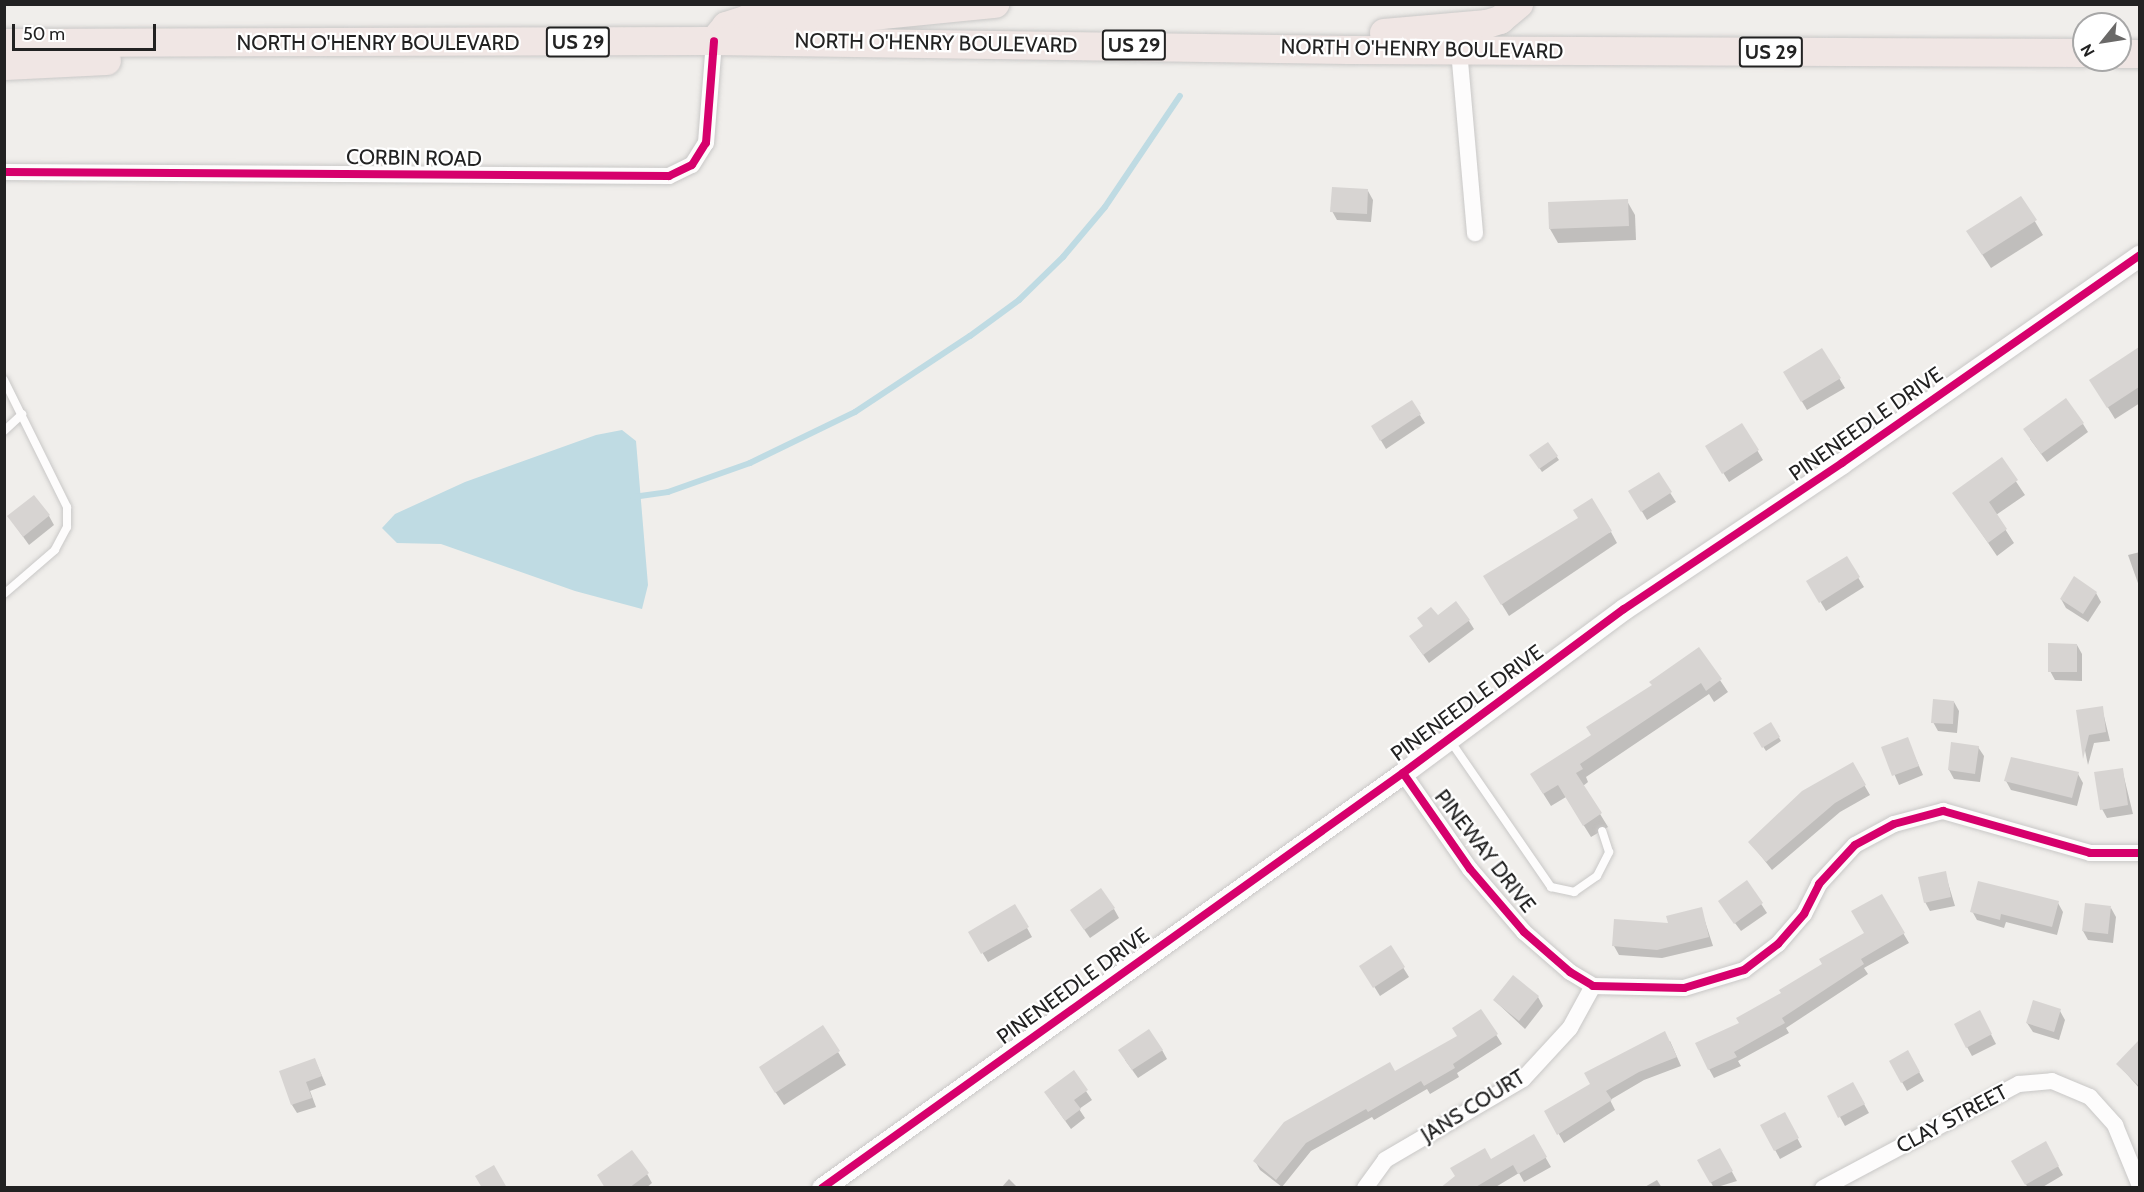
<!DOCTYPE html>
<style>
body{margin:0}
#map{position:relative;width:2144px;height:1192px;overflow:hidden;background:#f0eeeb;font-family:Cabin,sans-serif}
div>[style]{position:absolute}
.water>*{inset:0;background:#bfdbe3}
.shadow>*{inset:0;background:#0003}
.stream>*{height:6px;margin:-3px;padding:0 3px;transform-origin:3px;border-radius:3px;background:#bfdbe3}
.building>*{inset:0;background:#d7d4d2}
.roads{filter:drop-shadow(0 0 2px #c9c8c7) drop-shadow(0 0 2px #c9c8c7)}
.service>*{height:8px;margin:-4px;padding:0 4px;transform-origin:4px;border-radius:4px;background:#fdfcfc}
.minor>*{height:16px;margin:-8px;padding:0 8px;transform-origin:8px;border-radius:8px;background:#fdfcfc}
.tertiary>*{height:21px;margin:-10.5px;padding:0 10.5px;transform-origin:10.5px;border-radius:10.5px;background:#fdfcfc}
.trunk>*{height:28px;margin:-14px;padding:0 14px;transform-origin:14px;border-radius:14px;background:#f0e6e4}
.cycleway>*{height:8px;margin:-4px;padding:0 4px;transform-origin:4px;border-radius:4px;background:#d6006c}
span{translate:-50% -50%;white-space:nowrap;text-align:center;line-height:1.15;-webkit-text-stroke:4.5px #fff;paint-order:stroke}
.shield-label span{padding:2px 4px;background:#fff;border:2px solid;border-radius:4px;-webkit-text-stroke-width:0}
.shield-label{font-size:20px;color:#222;font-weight:700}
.street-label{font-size:21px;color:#222}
.frame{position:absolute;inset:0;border:6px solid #222;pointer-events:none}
.north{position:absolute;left:2072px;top:12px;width:60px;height:60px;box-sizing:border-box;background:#fff;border:2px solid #a7a7a7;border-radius:50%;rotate:240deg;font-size:16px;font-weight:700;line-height:24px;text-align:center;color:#222}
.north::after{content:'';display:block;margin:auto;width:21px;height:27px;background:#6a6968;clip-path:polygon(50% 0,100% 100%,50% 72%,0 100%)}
.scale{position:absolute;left:12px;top:24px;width:144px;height:27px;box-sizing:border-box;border:3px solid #222;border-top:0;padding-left:8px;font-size:18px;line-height:21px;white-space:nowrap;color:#222;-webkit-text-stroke:4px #fff;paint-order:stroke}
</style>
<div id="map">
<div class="water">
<div style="clip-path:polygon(622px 430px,636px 441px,648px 585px,642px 609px,575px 591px,441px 544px,397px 543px,382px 528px,395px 514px,465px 482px,596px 435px)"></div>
</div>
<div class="shadow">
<div style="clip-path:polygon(1368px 191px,1373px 200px,1371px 222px,1337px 220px,1332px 211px)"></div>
<div style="clip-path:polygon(2021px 198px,2043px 235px,1991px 268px,1976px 245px)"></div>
<div style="clip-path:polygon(1627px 201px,1635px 215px,1636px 240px,1558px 243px,1550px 229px)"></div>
<div style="clip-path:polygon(1822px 350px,1845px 388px,1807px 410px,1785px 373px)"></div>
<div style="clip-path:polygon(2140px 350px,2140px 403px,2115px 419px,2091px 380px)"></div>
<div style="clip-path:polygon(1420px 415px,1425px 423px,1386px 449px,1373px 427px)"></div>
<div style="clip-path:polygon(2083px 424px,2088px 432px,2047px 462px,2030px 439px)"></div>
<div style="clip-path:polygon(1742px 425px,1763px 460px,1729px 482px,1707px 447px)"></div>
<div style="clip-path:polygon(1548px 444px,1559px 460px,1542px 472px,1531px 455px)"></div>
<div style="clip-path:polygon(2001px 459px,2025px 495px,1996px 515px,2014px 543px,1997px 556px,1954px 493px)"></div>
<div style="clip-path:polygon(1658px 474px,1676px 502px,1647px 520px,1630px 491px)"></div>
<div style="clip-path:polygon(49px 516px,54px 525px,29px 545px,9px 517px)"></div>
<div style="clip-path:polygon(1611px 532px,1617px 543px,1509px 616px,1485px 577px)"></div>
<div style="clip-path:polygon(2140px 552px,2140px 586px,2139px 586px,2128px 555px)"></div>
<div style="clip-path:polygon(1846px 558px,1864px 587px,1826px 611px,1808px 581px)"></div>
<div style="clip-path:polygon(2096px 593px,2101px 602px,2088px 622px,2066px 608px,2061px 599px)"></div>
<div style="clip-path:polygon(1437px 617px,1469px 621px,1474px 629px,1429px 663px,1416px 645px,1424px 627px)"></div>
<div style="clip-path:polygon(2077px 645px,2082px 654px,2082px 681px,2055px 680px,2050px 671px)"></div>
<div style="clip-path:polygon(1699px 649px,1728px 692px,1714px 702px,1709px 694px,1586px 777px,1588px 782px,1583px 786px,1608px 827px,1591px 837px,1566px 797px,1551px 806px,1539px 787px,1593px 736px)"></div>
<div style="clip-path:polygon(1954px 702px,1959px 711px,1957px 733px,1938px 731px,1933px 722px)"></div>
<div style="clip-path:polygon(2102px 708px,2110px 741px,2094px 743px,2088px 765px,2077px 711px)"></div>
<div style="clip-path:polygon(1771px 724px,1781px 741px,1766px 751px,1755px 734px)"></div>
<div style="clip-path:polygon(1907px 739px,1923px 775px,1899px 785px,1883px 748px)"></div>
<div style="clip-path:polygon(1978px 747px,1984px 756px,1980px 782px,1954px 779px,1949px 770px)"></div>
<div style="clip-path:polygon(1852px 764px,1870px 795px,1840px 812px,1772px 870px,1750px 842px)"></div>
<div style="clip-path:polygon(2122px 769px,2133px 814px,2107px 818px,2102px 809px)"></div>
<div style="clip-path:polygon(2078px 774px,2083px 783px,2077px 806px,2011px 790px,2006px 781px)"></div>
<div style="clip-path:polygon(1945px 873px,1955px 906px,1930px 911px,1925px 902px)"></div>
<div style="clip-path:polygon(1747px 882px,1767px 913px,1741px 931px,1725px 910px)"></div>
<div style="clip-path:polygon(1881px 896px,1909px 943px,1864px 968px,1868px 974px,1786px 1028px,1789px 1033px,1738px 1061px,1741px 1066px,1714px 1078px,1709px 1069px,1741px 1023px,1866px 934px)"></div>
<div style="clip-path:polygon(2058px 903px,2063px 912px,2057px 935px,2006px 922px,2004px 928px,1977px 920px,1972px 911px)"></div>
<div style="clip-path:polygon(1015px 906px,1032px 937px,988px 962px,970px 932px)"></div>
<div style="clip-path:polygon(2111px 908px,2116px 917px,2113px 943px,2088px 940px,2083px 931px)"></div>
<div style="clip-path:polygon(1114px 909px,1119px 918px,1090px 938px,1077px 919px)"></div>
<div style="clip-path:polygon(1701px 909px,1713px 946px,1662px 958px,1619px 955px,1614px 946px)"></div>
<div style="clip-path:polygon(1391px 948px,1409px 977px,1380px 996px,1367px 975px)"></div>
<div style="clip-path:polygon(1538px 997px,1543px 1006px,1525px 1029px,1494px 1000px)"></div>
<div style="clip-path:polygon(1481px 1011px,1502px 1044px,1457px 1073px,1459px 1077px,1430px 1094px,1427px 1089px,1374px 1120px,1372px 1117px,1311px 1151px,1282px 1187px,1260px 1170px,1255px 1161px,1459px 1036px)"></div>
<div style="clip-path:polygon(2060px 1011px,2065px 1020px,2059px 1040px,2033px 1032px,2027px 1023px)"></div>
<div style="clip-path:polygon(1984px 1021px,1996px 1044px,1972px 1056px,1967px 1047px)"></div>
<div style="clip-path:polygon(1670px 1041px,1681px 1066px,1644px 1080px,1610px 1100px,1615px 1110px,1564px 1143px,1546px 1112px)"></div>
<div style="clip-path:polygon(2137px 1045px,2140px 1047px,2140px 1089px,2118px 1064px)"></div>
<div style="clip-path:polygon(1162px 1050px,1167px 1059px,1138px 1078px,1125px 1060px)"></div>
<div style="clip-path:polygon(838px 1052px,846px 1065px,784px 1105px,768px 1081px)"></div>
<div style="clip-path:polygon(1908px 1052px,1924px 1081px,1907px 1091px,1891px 1062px)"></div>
<div style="clip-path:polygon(315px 1060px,326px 1085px,310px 1091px,316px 1107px,297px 1113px,292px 1105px)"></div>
<div style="clip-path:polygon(1073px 1072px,1092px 1100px,1079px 1109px,1085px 1118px,1071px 1129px,1051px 1101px)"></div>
<div style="clip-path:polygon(1853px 1084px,1869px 1113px,1845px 1126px,1829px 1097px)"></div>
<div style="clip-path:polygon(1784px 1114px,1802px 1147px,1780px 1159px,1762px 1126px)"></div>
<div style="clip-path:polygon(1533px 1136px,1551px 1167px,1524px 1182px,1519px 1173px,1494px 1188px,1443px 1188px)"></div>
<div style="clip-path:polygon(2045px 1143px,2063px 1175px,2041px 1188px,2028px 1188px,2013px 1161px)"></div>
<div style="clip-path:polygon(1720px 1150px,1737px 1181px,1714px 1188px,1699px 1161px)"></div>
<div style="clip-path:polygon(647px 1174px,652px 1183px,646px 1188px,606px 1188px)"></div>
<div style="clip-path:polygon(1009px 1179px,1018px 1188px,1001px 1188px)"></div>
<div style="clip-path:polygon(1657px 1180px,1662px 1188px,1643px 1188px)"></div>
</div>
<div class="stream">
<div style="left:633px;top:497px;width:35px;rotate:-8deg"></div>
<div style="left:668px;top:492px;width:87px;rotate:-19.5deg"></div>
<div style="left:750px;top:463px;width:117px;rotate:-25.9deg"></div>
<div style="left:855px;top:412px;width:138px;rotate:-33.5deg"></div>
<div style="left:970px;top:336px;width:61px;rotate:-36.3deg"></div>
<div style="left:1019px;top:300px;width:62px;rotate:-44.3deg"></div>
<div style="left:1063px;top:257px;width:65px;rotate:-50deg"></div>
<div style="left:1105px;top:207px;width:134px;rotate:-56deg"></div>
</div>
<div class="building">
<div style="clip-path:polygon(1332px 187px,1368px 189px,1367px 214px,1330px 212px)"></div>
<div style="clip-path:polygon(2021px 196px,2037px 220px,1982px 255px,1966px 231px)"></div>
<div style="clip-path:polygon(1628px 199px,1629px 226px,1549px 229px,1548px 202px)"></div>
<div style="clip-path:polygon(2139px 347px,2139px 387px,2107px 408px,2089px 380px)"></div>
<div style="clip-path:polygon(1822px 348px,1841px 378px,1801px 402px,1783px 372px)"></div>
<div style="clip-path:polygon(2066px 398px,2084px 423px,2041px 454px,2023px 429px)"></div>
<div style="clip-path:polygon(1412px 400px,1421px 414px,1380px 441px,1371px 426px)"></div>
<div style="clip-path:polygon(1742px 423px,1759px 450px,1722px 474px,1705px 446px)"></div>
<div style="clip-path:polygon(1548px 442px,1558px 456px,1539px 469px,1529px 455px)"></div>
<div style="clip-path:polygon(2002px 457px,2018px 480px,1989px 502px,2007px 529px,1988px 543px,1952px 493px)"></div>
<div style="clip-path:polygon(1659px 472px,1672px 492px,1641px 512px,1628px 491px)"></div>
<div style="clip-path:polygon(34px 495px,50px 515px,23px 537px,7px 516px)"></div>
<div style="clip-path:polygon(1592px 498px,1612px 531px,1501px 605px,1483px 576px,1578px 518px,1573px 510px)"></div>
<div style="clip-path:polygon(1847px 556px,1860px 577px,1819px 603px,1806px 581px)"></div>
<div style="clip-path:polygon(2074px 576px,2097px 592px,2083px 614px,2060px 599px)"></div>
<div style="clip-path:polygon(1456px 601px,1470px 620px,1423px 655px,1409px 636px,1423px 626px,1417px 618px,1431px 607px,1438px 615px)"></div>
<div style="clip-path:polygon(2048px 643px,2077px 644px,2077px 672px,2048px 672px)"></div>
<div style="clip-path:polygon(1699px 647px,1722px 679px,1706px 691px,1701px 683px,1580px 764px,1583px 769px,1576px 773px,1602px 813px,1583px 826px,1558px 785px,1543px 794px,1530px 774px,1591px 735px,1586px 727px,1652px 685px,1649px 682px)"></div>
<div style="clip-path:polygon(1933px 699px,1954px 701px,1953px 724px,1931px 723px)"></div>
<div style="clip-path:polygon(2103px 706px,2106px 732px,2089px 735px,2083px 759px,2076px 710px)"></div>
<div style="clip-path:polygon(1771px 722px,1780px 737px,1762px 748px,1753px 733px)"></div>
<div style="clip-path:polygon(1908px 737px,1919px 766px,1892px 776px,1881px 747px)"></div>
<div style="clip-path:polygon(1951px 742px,1979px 746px,1975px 774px,1948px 770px)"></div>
<div style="clip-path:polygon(2011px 757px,2079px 772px,2072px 798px,2004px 781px)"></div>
<div style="clip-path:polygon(1853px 762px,1866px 785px,1835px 803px,1766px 862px,1748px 842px,1802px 791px)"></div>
<div style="clip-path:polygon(2123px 768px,2128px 805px,2100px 810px,2094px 772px)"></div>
<div style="clip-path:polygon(1946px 871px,1951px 897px,1924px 903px,1918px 877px)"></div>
<div style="clip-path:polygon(1747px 880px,1763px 903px,1734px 924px,1718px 901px)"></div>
<div style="clip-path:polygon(1978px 881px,2059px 901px,2052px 927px,2001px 914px,2000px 920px,1970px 912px)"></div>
<div style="clip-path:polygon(1101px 888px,1115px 908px,1084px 930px,1070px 910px)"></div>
<div style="clip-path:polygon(1882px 894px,1905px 933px,1861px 959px,1864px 964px,1782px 1018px,1785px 1023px,1734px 1052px,1737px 1057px,1708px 1070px,1695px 1043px,1739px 1023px,1736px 1018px,1781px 993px,1779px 990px,1822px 964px,1819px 959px,1864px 933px,1851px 911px)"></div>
<div style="clip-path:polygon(2085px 903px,2111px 906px,2108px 934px,2082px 931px)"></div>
<div style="clip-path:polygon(1015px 904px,1029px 927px,981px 954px,968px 932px)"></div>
<div style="clip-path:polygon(1702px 907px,1709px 937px,1657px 950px,1612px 946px,1614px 919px,1668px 923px,1666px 916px)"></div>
<div style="clip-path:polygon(1391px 945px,1405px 967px,1373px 988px,1359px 966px)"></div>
<div style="clip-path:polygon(1513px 975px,1539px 996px,1519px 1021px,1493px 1000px)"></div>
<div style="clip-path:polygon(2033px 1000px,2061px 1009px,2054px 1032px,2026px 1023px)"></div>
<div style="clip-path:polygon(1481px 1009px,1498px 1034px,1453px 1064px,1455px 1068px,1424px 1086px,1421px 1081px,1368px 1112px,1366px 1109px,1306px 1143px,1276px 1180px,1253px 1161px,1284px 1122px,1390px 1062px,1395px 1071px,1457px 1036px,1452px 1028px)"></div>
<div style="clip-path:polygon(1980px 1010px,1992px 1034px,1966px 1048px,1954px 1024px)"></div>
<div style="clip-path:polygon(823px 1025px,840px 1051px,775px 1093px,759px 1067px)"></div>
<div style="clip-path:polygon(1149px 1029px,1163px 1050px,1132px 1070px,1118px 1050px)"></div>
<div style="clip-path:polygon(1665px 1031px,1677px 1057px,1639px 1072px,1606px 1091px,1612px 1100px,1557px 1135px,1544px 1111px,1590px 1084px,1584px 1073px)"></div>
<div style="clip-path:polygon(2139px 1040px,2139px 1086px,2116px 1064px)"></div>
<div style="clip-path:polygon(1908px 1050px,1920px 1072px,1901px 1083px,1889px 1061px)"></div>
<div style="clip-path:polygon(315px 1058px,322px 1076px,306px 1082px,312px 1098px,291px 1105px,279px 1071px)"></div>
<div style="clip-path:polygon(1074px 1070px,1088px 1090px,1074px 1100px,1081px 1109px,1065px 1121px,1044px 1092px)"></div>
<div style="clip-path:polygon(1853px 1082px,1865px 1104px,1838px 1118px,1827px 1096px)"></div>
<div style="clip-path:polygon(1785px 1112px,1799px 1138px,1774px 1151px,1760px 1125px)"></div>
<div style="clip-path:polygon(1534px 1134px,1547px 1157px,1518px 1174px,1513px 1165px,1474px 1188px,1440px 1188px,1455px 1176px,1450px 1168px,1485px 1148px,1491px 1159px)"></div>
<div style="clip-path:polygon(2046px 1141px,2059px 1166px,2025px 1185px,2011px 1161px)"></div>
<div style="clip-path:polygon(1720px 1148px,1733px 1171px,1710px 1183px,1697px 1160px)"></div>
<div style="clip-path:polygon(632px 1150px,649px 1173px,629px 1188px,605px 1188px,597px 1175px)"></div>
<div style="clip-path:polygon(494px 1165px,507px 1188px,482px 1188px,475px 1176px)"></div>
</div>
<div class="roads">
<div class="service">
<div style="left:4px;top:380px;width:142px;rotate:63.6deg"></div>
<div style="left:67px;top:507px;width:20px;rotate:90deg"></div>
<div style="left:67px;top:527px;width:26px;rotate:118deg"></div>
<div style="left:55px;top:550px;width:67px;rotate:139.2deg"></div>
<div style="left:4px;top:431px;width:25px;rotate:-43deg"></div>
<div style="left:1449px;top:739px;width:180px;rotate:55.4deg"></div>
<div style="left:1551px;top:887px;width:24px;rotate:12deg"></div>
<div style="left:1574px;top:892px;width:28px;rotate:-35deg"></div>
<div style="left:1597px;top:876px;width:27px;rotate:-63deg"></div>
<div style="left:1609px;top:852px;width:22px;rotate:-108deg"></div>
</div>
<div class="minor">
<div style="left:1459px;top:50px;width:184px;rotate:85deg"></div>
<div style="left:4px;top:172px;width:665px;rotate:0.34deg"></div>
<div style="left:669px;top:176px;width:25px;rotate:-26deg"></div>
<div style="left:692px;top:165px;width:26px;rotate:-58deg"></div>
<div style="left:706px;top:143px;width:102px;rotate:-85.5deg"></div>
<div style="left:1403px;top:773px;width:117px;rotate:55.1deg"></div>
<div style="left:1470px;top:869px;width:83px;rotate:49.4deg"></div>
<div style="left:1524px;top:932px;width:61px;rotate:41deg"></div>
<div style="left:1570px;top:972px;width:27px;rotate:31deg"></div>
<div style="left:1593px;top:986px;width:91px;rotate:1.3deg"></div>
<div style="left:1684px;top:988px;width:63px;rotate:-16.7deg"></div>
<div style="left:1744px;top:970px;width:43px;rotate:-37.4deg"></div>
<div style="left:1778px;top:944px;width:40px;rotate:-49deg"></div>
<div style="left:1804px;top:914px;width:34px;rotate:-63deg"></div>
<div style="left:1819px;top:884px;width:53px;rotate:-47.3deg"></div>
<div style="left:1855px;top:845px;width:44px;rotate:-28.3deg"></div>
<div style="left:1894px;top:824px;width:51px;rotate:-14.9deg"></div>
<div style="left:1943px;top:811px;width:153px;rotate:15.9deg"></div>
<div style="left:2090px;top:853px;width:50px"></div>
<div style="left:1365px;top:1188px;width:34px;rotate:-54deg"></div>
<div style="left:1385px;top:1160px;width:160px;rotate:-30.4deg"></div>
<div style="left:1523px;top:1079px;width:69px;rotate:-47.3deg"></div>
<div style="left:1570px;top:1028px;width:48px;rotate:-61.3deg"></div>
<div style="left:1823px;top:1188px;width:222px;rotate:-28deg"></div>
<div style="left:2019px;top:1084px;width:33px;rotate:-5deg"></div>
<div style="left:2052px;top:1081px;width:41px;rotate:22.8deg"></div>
<div style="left:2090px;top:1097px;width:38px;rotate:48deg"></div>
<div style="left:2115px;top:1125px;width:66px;rotate:67.7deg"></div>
</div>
<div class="tertiary">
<div style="left:822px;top:1188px;width:714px;rotate:-35.54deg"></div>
<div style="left:1403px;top:773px;width:275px;rotate:-36.6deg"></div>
<div style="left:1624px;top:609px;width:262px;rotate:-33.8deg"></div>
<div style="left:1842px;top:463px;width:363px;rotate:-34.9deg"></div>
</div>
<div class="trunk">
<div style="left:1384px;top:33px;width:103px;rotate:-5deg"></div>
<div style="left:1487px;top:24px;width:14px;rotate:-17deg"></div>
<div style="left:1500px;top:20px;width:25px;rotate:-40deg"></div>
<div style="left:714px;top:41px;width:19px;rotate:-51deg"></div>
<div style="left:726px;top:26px;width:22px;rotate:-18deg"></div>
<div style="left:747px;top:19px;width:115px;rotate:-1deg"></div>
<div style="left:862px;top:17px;width:134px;rotate:-5.6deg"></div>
<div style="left:4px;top:43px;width:710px;rotate:-0.16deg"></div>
<div style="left:714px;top:41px;width:635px;rotate:0.81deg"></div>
<div style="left:1349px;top:50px;width:735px;rotate:0.23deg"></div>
<div style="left:2120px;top:54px;width:20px"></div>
<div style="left:4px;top:66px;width:103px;rotate:-2.8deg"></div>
</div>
</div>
<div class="cycleway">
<div style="left:4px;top:172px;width:665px;rotate:0.34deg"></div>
<div style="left:669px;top:176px;width:25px;rotate:-26deg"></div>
<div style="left:692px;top:165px;width:26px;rotate:-58deg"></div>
<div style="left:706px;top:143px;width:102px;rotate:-85.5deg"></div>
<div style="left:1403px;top:773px;width:117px;rotate:55.1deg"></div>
<div style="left:1470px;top:869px;width:83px;rotate:49.4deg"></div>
<div style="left:1524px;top:932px;width:61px;rotate:41deg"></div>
<div style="left:1570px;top:972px;width:27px;rotate:31deg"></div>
<div style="left:1593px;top:986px;width:91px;rotate:1.3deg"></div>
<div style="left:1684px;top:988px;width:63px;rotate:-16.7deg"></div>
<div style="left:1744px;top:970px;width:43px;rotate:-37.4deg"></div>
<div style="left:1778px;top:944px;width:40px;rotate:-49deg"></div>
<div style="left:1804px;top:914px;width:34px;rotate:-63deg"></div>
<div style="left:1819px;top:884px;width:53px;rotate:-47.3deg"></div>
<div style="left:1855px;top:845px;width:44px;rotate:-28.3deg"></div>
<div style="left:1894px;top:824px;width:51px;rotate:-14.9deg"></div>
<div style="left:1943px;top:811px;width:153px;rotate:15.9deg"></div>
<div style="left:2090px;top:853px;width:50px"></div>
<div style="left:822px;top:1188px;width:714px;rotate:-35.54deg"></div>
<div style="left:1403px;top:773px;width:275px;rotate:-36.6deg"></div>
<div style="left:1624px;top:609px;width:262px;rotate:-33.8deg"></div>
<div style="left:1842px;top:463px;width:363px;rotate:-34.9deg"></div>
</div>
<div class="shield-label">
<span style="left:578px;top:42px">US 29</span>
<span style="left:1134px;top:45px">US 29</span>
<span style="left:1771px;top:52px">US 29</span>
</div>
<div class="street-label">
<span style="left:378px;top:43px">NORTH O'HENRY BOULEVARD</span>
<span style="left:936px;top:43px;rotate:1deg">NORTH O'HENRY BOULEVARD</span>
<span style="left:1422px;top:49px;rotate:1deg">NORTH O'HENRY BOULEVARD</span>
<span style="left:414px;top:158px;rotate:1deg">CORBIN ROAD</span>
<span style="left:1866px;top:424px;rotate:-35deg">PINENEEDLE DRIVE</span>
<span style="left:1467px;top:703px;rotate:-36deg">PINENEEDLE DRIVE</span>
<span style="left:1485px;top:851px;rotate:52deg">PINEWAY DRIVE</span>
<span style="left:1073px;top:986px;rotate:-36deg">PINENEEDLE DRIVE</span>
<span style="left:1473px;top:1106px;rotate:-32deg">JANS COURT</span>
<span style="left:1952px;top:1119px;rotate:-28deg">CLAY STREET</span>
</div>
<div class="frame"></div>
<div class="north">N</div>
<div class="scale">50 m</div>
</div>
